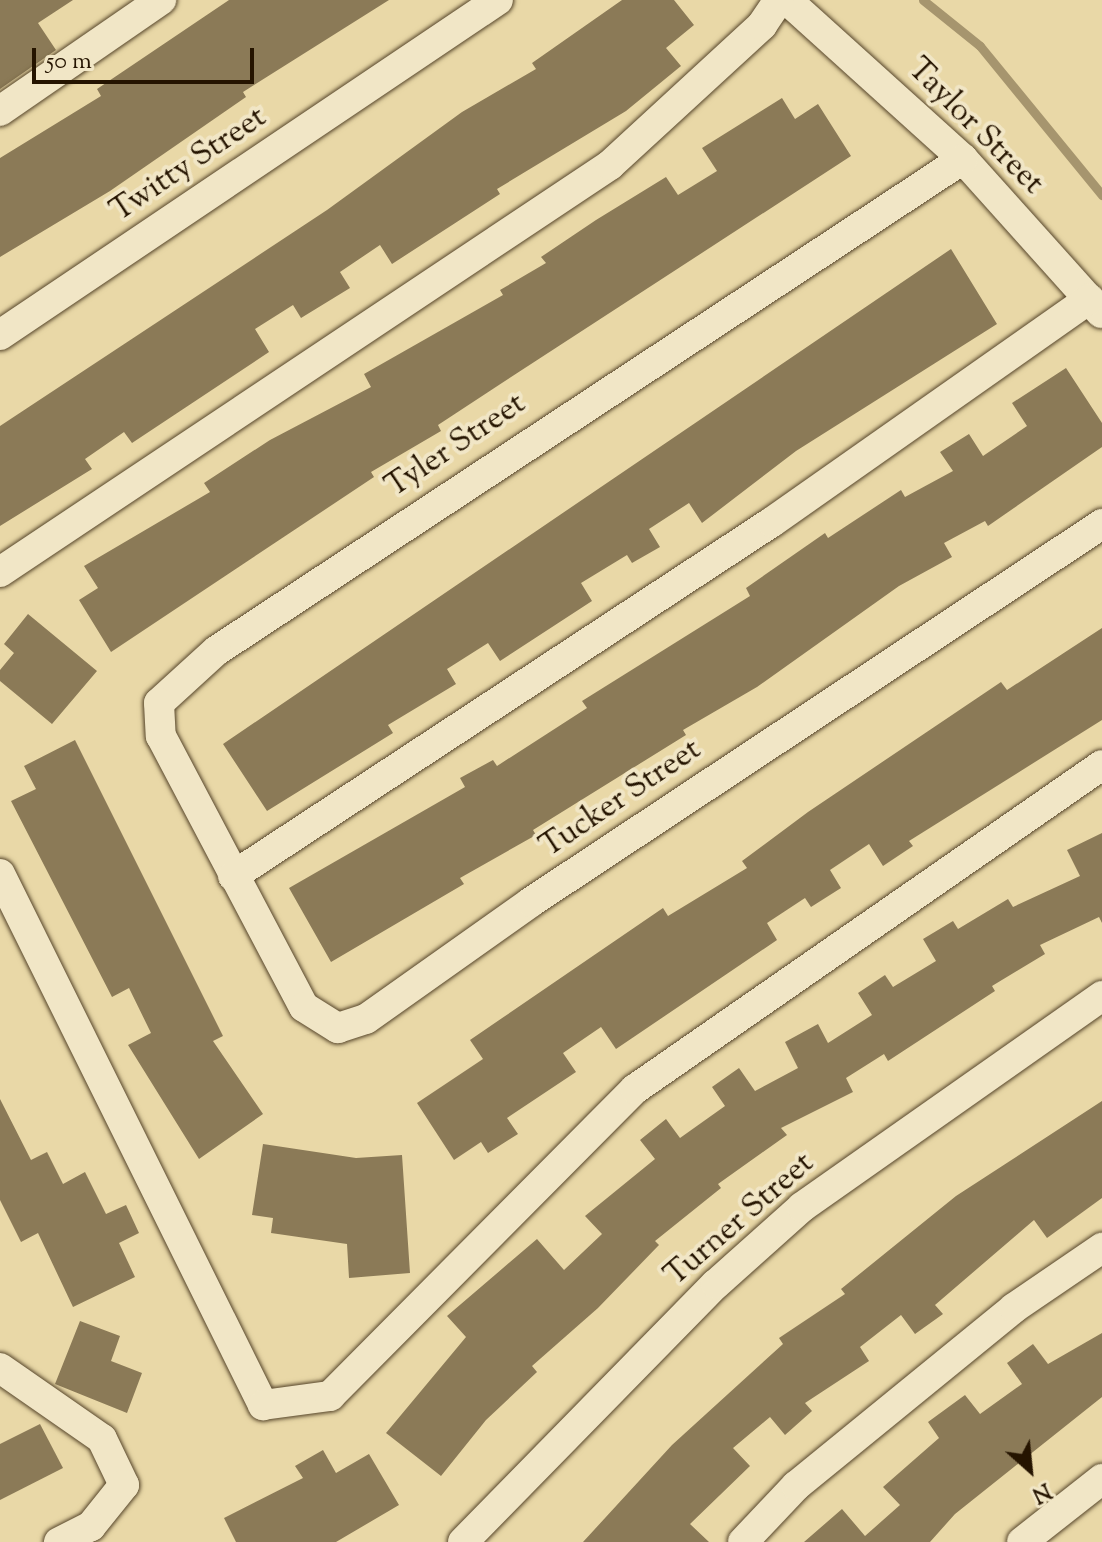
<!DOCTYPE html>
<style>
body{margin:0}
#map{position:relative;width:1102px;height:1542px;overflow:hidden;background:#e9d8a7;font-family:"Sorts Mill Goudy",serif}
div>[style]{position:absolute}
.stream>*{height:9px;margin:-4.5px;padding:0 4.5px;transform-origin:4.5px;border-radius:4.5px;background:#a6956e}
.building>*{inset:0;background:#8b7a57}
.roads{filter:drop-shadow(0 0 2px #56452a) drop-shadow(0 0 2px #56452a)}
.minor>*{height:30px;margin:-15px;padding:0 15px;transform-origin:15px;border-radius:15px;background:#f1e6c6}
span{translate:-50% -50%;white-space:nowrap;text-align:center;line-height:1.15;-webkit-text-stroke:8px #f1e6c6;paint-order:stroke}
.street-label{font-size:32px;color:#251400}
.north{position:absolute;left:990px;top:1430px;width:80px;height:80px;-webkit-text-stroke:6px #f1e6c6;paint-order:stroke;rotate:153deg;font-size:22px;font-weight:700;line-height:32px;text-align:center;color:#251400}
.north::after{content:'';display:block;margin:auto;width:28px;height:36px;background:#251400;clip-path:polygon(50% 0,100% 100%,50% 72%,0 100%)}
.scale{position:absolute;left:32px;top:48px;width:222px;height:36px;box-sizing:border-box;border:4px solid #251400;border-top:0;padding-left:10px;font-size:24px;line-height:28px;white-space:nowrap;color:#251400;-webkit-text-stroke:6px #f1e6c6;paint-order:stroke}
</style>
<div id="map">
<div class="stream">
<div style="left:923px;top:0;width:73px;rotate:38.9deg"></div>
<div style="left:980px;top:46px;width:193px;rotate:50.7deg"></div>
</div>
<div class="building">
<div style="clip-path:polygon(0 0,73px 0,38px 23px,56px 50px,0 89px)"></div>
<div style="clip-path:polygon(229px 0,389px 0,243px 92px,246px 97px,110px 191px,0 257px,0 158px,101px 96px,97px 89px)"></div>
<div style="clip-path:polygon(622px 0,674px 0,694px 25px,666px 48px,681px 66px,626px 111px,497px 189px,500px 194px,392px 264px,380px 245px,340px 272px,350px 288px,301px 318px,293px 305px,255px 329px,269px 352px,132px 443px,124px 432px,85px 459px,92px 469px,0 526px,0 426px,327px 210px,462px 112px,536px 69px,532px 63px)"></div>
<div style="clip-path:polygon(782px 98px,795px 119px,818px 104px,851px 156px,505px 381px,438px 425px,441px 431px,371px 472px,374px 477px,111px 652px,79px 600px,98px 588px,84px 566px,210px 492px,204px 483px,270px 440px,371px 387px,364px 374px,503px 295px,500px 290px,546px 263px,541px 257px,596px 220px,666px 177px,678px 195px,717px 171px,702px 148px)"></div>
<div style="clip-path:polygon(951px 249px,997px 324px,796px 451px,702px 523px,689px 503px,649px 529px,660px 547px,632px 563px,627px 555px,581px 583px,592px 601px,500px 661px,488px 643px,447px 669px,456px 684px,388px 725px,393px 733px,267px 811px,223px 744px)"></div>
<div style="clip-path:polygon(1066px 368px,1102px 423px,1102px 447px,988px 526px,985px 521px,944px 543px,952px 557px,899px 586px,757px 687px,683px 730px,686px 735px,533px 830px,536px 835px,460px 878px,464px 884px,331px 962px,289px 888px,465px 787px,460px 778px,493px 760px,497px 766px,587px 708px,582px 701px,750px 596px,746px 588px,825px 533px,828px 538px,901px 490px,905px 497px,953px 471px,940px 452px,969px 434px,983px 456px,1027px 426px,1012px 403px)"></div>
<div style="clip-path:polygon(28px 614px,97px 671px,52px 724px,0 681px,0 670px,14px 653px,4px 644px)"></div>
<div style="clip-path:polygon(1102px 628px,1102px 720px,909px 841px,913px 846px,883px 866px,869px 844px,830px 870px,841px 888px,811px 907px,805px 898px,767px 923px,777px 940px,616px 1049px,601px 1027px,563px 1053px,576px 1072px,507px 1118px,518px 1134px,488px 1153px,481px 1142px,454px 1160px,417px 1103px,483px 1059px,470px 1040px,663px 908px,668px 916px,747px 868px,742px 861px,808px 812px,1001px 682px,1007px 690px)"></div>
<div style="clip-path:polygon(75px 740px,223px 1036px,213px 1041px,263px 1114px,199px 1159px,128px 1045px,151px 1033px,129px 988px,112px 997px,11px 801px,36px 789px,24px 766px)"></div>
<div style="clip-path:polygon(1102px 833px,1102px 923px,1099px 917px,1040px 945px,1045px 954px,992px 986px,995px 991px,888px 1061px,884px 1054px,846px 1078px,853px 1092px,781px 1128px,787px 1135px,718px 1184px,721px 1188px,655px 1241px,659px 1245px,598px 1308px,532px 1366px,537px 1372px,486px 1420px,441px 1476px,386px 1433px,466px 1337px,447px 1316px,537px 1239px,564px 1270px,602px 1234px,585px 1216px,655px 1159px,640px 1140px,666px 1119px,680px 1138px,725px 1106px,712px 1087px,739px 1068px,755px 1091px,798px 1068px,785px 1042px,818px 1024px,828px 1043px,872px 1015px,858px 993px,885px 975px,893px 987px,936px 961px,923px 939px,953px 921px,958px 929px,1008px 899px,1013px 907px,1080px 876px,1067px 850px)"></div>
<div style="clip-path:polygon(0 1099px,31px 1160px,47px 1152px,63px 1184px,85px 1172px,106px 1214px,126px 1205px,139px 1233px,119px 1243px,135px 1277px,73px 1307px,38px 1233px,21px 1242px,0 1200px)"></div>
<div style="clip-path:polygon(1102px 1101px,1102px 1198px,1047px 1238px,1034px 1220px,935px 1305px,943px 1314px,915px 1334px,901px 1315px,860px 1347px,869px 1361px,805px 1403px,812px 1411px,785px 1435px,770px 1417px,733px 1448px,750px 1466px,690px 1524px,709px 1542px,583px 1542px,672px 1445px,783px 1344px,779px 1338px,845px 1294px,841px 1289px,956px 1196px)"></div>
<div style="clip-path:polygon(263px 1144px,356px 1158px,402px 1155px,410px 1273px,349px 1278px,347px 1244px,271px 1233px,273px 1218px,252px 1215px)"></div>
<div style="clip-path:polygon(80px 1321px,120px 1336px,111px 1361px,142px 1373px,127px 1413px,55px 1384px)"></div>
<div style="clip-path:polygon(1102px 1333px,1102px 1397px,955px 1514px,930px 1542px,804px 1542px,842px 1509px,865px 1536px,900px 1505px,883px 1487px,939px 1438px,928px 1422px,965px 1395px,980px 1414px,1022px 1384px,1007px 1363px,1033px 1344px,1048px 1364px)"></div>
<div style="clip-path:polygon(40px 1424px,63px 1468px,0 1500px,0 1444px)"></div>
<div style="clip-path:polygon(323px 1450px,336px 1473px,369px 1454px,399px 1505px,336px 1542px,236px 1542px,224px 1518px,303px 1478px,295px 1466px)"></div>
</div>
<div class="roads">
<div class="minor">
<div style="left:787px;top:0;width:237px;rotate:42.1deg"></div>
<div style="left:963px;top:159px;width:207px;rotate:48.1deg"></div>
<div style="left:0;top:111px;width:196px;rotate:-34.6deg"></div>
<div style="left:963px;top:159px;width:894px;rotate:146.63deg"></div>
<div style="left:216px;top:651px;width:77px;rotate:137.6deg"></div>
<div style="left:159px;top:703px;width:33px;rotate:87deg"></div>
<div style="left:161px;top:736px;width:306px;rotate:62.2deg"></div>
<div style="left:304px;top:1007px;width:40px;rotate:32deg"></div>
<div style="left:338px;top:1028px;width:29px;rotate:-18deg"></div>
<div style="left:366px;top:1019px;width:202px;rotate:-35.3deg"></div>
<div style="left:531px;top:902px;width:685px;rotate:-33.5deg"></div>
<div style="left:0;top:335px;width:600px;rotate:-33.93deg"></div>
<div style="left:0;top:572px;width:733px;rotate:-33.71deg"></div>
<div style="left:610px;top:165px;width:207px;rotate:-42.6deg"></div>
<div style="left:762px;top:25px;width:30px;rotate:-56deg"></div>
<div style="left:0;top:874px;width:593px;rotate:63.65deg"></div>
<div style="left:263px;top:1405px;width:68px;rotate:-7.7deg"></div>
<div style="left:330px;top:1396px;width:433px;rotate:-45.2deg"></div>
<div style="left:635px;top:1089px;width:568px;rotate:-34.75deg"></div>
<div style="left:233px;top:876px;width:645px;rotate:-33.3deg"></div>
<div style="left:772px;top:522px;width:388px;rotate:-35.1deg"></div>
<div style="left:0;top:1368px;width:124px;rotate:34.8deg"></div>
<div style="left:102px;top:1439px;width:51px;rotate:64.4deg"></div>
<div style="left:124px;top:1485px;width:53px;rotate:128.8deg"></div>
<div style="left:91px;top:1526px;width:36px;rotate:153deg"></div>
<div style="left:463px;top:1542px;width:361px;rotate:-45.6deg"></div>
<div style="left:716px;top:1284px;width:115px;rotate:-41.8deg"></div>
<div style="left:802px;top:1207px;width:367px;rotate:-35.1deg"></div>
<div style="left:743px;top:1542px;width:77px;rotate:-46.6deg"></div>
<div style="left:796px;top:1486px;width:281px;rotate:-39.2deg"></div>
<div style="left:1014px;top:1308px;width:107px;rotate:-34.3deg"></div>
<div style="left:1022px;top:1542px;width:102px;rotate:-38.2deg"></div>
</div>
</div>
<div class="street-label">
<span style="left:975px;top:127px;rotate:45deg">Taylor Street</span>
<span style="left:189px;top:165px;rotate:-34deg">Twitty Street</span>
<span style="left:456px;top:446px;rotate:-34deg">Tyler Street</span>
<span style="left:621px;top:799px;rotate:-34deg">Tucker Street</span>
<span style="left:740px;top:1220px;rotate:-41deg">Turner Street</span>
</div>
<div class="north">N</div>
<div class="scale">50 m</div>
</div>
